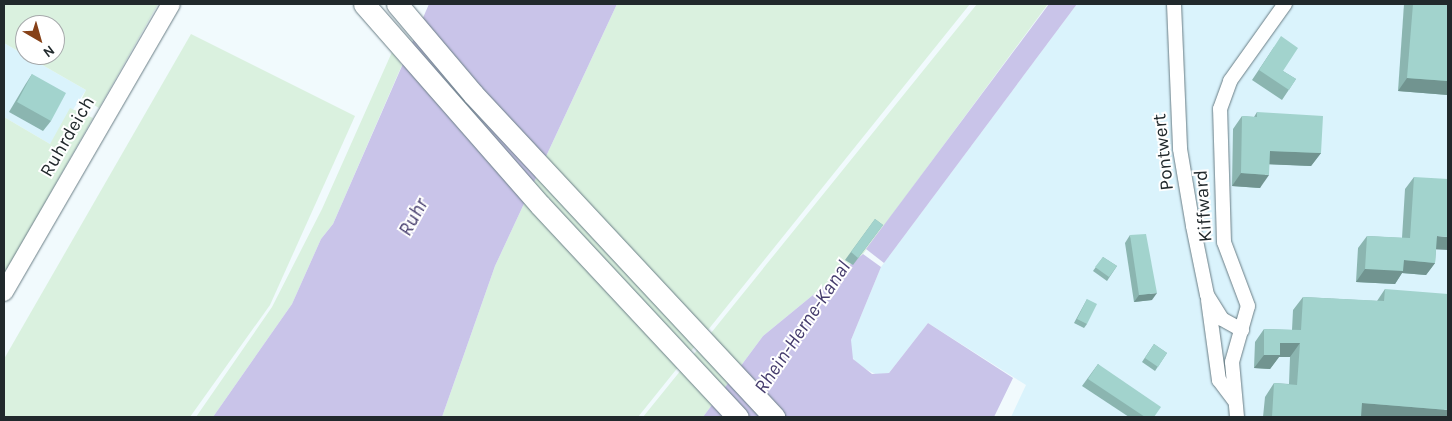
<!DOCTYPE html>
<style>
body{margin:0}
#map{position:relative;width:1452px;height:421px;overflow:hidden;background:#f1fafd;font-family:Karla,sans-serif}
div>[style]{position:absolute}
.built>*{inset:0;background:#daf3fc}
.green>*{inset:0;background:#daf1df}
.water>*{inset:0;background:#c9c4e9}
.roads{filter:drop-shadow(0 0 1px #697d85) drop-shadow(0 0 1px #697d85)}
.minor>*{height:14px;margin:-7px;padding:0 7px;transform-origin:7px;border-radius:7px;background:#fff}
.major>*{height:18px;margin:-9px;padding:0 9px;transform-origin:9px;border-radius:9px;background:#fff}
.highway>*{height:21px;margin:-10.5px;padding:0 10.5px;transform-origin:10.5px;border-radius:10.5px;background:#fff}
.wall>*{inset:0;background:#8bb5b0}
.shaded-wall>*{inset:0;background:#719490}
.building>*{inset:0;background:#a2d3cd}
span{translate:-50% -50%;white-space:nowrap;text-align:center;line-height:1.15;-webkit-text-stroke:4px #fff;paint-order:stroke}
.street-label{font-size:19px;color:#21292c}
.water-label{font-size:20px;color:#453c6d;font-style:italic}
.frame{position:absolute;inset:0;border:5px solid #21292c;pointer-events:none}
.north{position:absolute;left:15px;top:15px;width:50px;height:50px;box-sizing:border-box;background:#fff;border:1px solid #a6a9ab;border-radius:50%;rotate:142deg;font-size:14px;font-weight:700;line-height:20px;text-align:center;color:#21292c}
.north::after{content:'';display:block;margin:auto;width:18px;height:22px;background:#864118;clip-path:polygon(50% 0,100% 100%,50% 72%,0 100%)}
</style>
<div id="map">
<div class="built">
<div style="clip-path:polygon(1077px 4px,1448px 4px,1448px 417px,1011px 417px,1026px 385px,928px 323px,889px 373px,877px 375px,858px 365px,850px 354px,851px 340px,881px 267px)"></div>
<div style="clip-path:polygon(4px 43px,86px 90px,50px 144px,4px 117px)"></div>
</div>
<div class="green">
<div style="clip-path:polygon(evenodd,4px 4px,158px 4px,99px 108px,82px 98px,86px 90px,4px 43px,4px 4px,25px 25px,55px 25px,55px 55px,25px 55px,25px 25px)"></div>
<div style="clip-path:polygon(617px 4px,970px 4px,638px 417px,442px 417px,495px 266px)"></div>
<div style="clip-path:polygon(977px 4px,1048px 4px,863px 254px,763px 336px,703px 417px,643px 417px)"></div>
<div style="clip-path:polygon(191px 34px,355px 116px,270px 305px,190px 417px,4px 417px,4px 359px)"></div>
<div style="clip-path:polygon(392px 52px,402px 65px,333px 224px,321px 239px,292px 304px,213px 417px,196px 417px,272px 307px,322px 209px)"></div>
<div style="clip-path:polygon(70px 108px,93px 118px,4px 275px,4px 117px,50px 144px)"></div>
</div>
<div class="water">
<div style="clip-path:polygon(429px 4px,617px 4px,495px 266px,442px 417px,213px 417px,292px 304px,321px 239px,333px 224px)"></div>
<div style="clip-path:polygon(1049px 4px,1077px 4px,884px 263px,866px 249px)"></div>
<div style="clip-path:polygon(863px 254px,881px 267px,851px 340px,853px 359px,872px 374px,889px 373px,928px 323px,1013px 378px,994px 417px,703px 417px,763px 336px)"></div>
</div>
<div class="roads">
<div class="minor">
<div style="left:1174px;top:4px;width:145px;rotate:87.6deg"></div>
<div style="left:1180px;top:149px;width:78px;rotate:80.4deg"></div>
<div style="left:1193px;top:226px;width:70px;rotate:78.5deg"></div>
<div style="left:1207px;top:295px;width:28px;rotate:58deg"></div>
<div style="left:1222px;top:319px;width:23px;rotate:29deg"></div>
<div style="left:1208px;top:300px;width:81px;rotate:82.2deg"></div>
<div style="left:1219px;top:380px;width:25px;rotate:53deg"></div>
<div style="left:1237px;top:417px;width:55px;rotate:-95.2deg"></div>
<div style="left:1232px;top:362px;width:58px;rotate:-74.1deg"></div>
<div style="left:1248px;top:306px;width:68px;rotate:-110.6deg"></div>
<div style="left:1224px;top:242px;width:133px;rotate:-91.7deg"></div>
<div style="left:1220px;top:109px;width:30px;rotate:-70deg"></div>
<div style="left:1230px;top:81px;width:95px;rotate:-54.5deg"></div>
</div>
<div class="major">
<div style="left:4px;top:292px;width:333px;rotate:-59.9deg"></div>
</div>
<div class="highway">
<div style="left:364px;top:4px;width:267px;rotate:48.8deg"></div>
<div style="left:540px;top:205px;width:290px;rotate:47deg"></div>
<div style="left:397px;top:4px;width:118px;rotate:49.8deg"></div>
<div style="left:473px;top:94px;width:442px;rotate:47deg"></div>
</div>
</div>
<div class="wall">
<div style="clip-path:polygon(1404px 4px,1448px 4px,1448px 95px,1398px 91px)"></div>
<div style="clip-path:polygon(1274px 47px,1283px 71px,1296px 79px,1282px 100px,1252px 80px)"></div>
<div style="clip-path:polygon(32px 74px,51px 121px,43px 131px,9px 112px,25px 85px)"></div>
<div style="clip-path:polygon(1257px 112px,1321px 153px,1311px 166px,1269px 164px,1260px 188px,1232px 186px,1233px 129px,1242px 116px,1254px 117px)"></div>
<div style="clip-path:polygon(1414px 177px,1436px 249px,1435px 263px,1426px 275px,1402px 273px,1395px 284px,1356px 282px,1358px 248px,1367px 236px,1402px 238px,1405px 189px)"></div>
<div style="clip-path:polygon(875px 219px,883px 225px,853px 265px,845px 260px)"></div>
<div style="clip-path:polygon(1130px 235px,1152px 300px,1134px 302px,1125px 243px)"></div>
<div style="clip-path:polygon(1103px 257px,1117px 266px,1107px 281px,1093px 271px)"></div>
<div style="clip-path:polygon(1385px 289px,1448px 417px,1263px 417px,1265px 397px,1274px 383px,1289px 384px,1290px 357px,1279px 357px,1270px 369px,1254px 368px,1255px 342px,1264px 329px,1292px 330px,1293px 310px,1303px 297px,1377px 301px)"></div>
<div style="clip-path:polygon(1087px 299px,1087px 324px,1084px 328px,1074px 323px)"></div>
<div style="clip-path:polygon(1154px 344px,1167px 353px,1155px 371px,1142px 362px)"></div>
<div style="clip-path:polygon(1098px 364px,1154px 417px,1129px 417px,1082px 386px)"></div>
</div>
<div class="shaded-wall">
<div style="clip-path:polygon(1407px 78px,1448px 81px,1448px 95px,1398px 91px)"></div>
<div style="clip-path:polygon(1270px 151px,1321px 153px,1311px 166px,1261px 164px)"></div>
<div style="clip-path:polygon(1241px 173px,1269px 175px,1260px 188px,1232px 186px)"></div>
<div style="clip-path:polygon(1437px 236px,1448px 237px,1448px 250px,1429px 249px)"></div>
<div style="clip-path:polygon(1404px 260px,1435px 263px,1426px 275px,1402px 273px,1395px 284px,1356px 282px,1365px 269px)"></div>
<div style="clip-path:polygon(1157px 293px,1152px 300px,1134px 302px,1139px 295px)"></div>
<div style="clip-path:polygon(1280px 343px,1300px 343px,1290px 357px,1279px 357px,1270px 369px,1254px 368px,1264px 355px)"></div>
<div style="clip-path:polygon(1362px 403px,1448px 410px,1448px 417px,1363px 417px,1353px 416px)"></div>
</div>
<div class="building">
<div style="clip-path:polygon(1413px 4px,1448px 4px,1448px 81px,1407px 78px)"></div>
<div style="clip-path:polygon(1281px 36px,1298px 48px,1283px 71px,1296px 79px,1289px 90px,1259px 70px)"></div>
<div style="clip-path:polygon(32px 74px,66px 93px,51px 121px,17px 102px)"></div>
<div style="clip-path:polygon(1257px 112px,1323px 116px,1321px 153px,1270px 151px,1269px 175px,1241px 173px,1242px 116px,1257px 117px)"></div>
<div style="clip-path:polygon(1414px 177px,1448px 179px,1448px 237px,1437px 236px,1435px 263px,1404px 260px,1403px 271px,1365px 269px,1367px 236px,1410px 238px)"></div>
<div style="clip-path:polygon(875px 219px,883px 225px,858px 258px,851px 252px)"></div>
<div style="clip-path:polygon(1146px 234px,1157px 293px,1139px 295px,1130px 235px)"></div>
<div style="clip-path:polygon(1103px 257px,1117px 266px,1109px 277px,1095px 267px)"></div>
<div style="clip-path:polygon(1385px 289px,1448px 294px,1448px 410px,1362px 403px,1361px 417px,1272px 417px,1274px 383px,1297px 385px,1300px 343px,1280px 343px,1280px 355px,1264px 355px,1264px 329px,1301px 330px,1303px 297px,1384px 301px)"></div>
<div style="clip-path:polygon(1087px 299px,1097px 304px,1087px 324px,1077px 319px)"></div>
<div style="clip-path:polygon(1154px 344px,1167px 353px,1158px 367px,1145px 358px)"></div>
<div style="clip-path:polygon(1098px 364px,1161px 407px,1154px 417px,1145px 417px,1088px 379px)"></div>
</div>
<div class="street-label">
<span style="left:68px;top:137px;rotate:-60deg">Ruhrdeich</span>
<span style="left:1164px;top:152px;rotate:-96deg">Pontwert</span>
<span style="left:1204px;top:206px;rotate:-94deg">Kiffward</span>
</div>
<div class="water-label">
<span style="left:413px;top:217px;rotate:-61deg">Ruhr</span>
<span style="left:802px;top:327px;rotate:-56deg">Rhein-Herne-Kanal</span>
</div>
<div class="frame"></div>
<div class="north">N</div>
</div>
